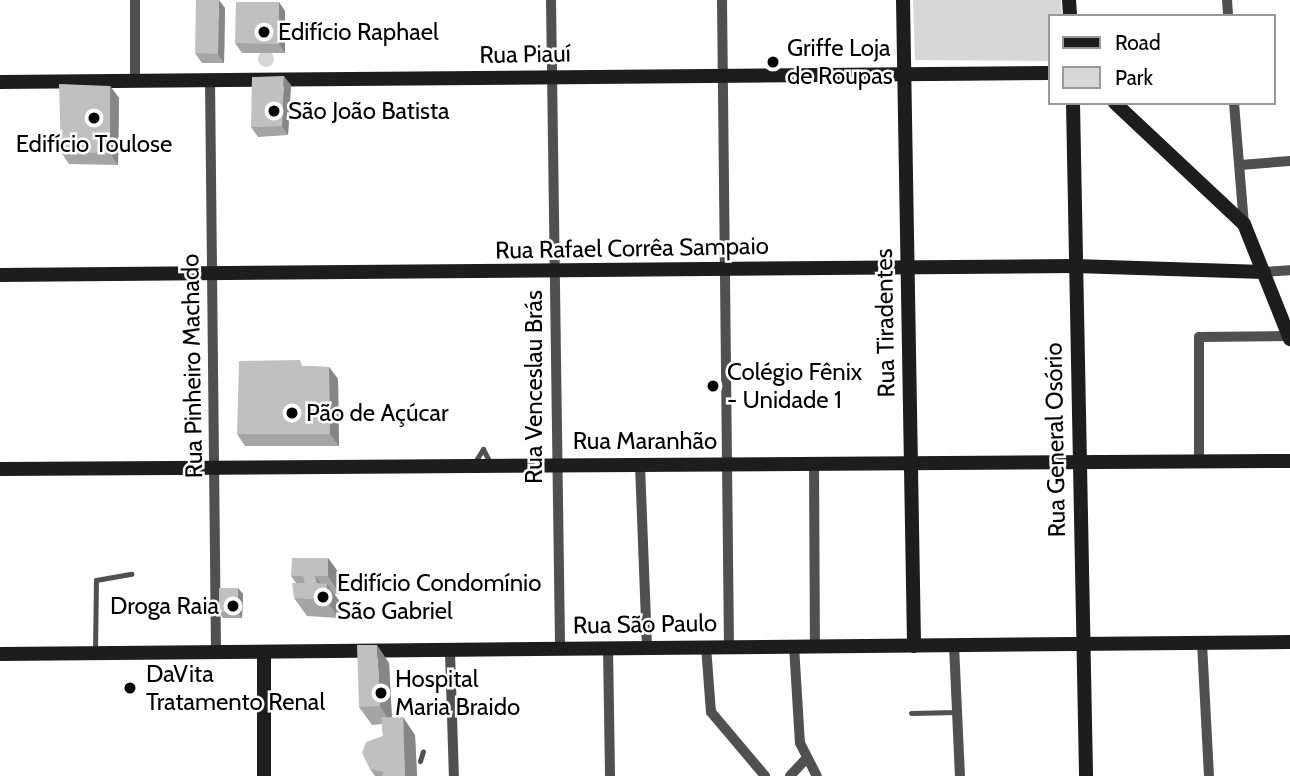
<!DOCTYPE html>
<meta charset="utf-8">
<style>
body{margin:0}
#map{position:relative;width:1290px;height:776px;overflow:hidden;background:#fff;font-family:Cabin,sans-serif}
div>[style]{position:absolute}
.green>*{inset:0;background:#d7d7d7}
.round{border-radius:50%}
.lane>*{height:5px;margin:-2.5px;padding:0 2.5px;transform-origin:2.5px;border-radius:2.5px;background:#505050}
.street>*{height:10px;margin:-5px;padding:0 5px;transform-origin:5px;border-radius:5px;background:#505050}
.secondary>*{height:14px;margin:-7px;padding:0 7px;transform-origin:7px;border-radius:7px;background:#1d1d1d}
.wall>*{inset:0;background:#a5a5a5}
.shaded-wall>*{inset:0;background:#868686}
.building>*{inset:0;background:#c0c0c0}
.dots>*{width:19px;height:19px;translate:-50% -50%;box-sizing:border-box;border:4px solid #fff;border-radius:50%}
span{translate:-50% -50%;white-space:nowrap;text-align:center;line-height:1.15;-webkit-text-stroke:5px #fff;paint-order:stroke}
.poi-label{font-size:24px;color:#000}
.left{translate:0 -50%;text-align:left}
.right{translate:-100% -50%;text-align:right}
.street-label{font-size:24px;color:#000}
.legend{position:absolute;left:1048px;top:14px;width:228px;height:91px;box-sizing:border-box;background:#fff;border:2px solid #999;margin:0;padding:9px 12px;list-style:none;font-size:21px;color:#000}
.legend li{display:flex;align-items:center;gap:14px;height:35px}
.legend b{width:35px;border:2px solid #999}
</style>
<div id="map">
<div class="green">
<div style="clip-path:polygon(913px 0,1061px 0,1062px 16px,1050px 16px,1050px 61px,915px 60px)"></div>
<div class="round" style="left:258px;top:51px;width:16px;height:16px"></div>
</div>
<div class="lane">
<div style="left:473px;top:465px;width:19px;rotate:-58deg"></div>
<div style="left:483px;top:449px;width:16px;rotate:63deg"></div>
<div style="left:95px;top:651px;width:71px;rotate:-89.2deg"></div>
<div style="left:96px;top:580px;width:36px;rotate:-10deg"></div>
<div style="left:911px;top:713px;width:46px;rotate:-1.2deg"></div>
<div style="left:420px;top:761px;width:10px;rotate:-73deg"></div>
</div>
<div class="street">
<div style="left:135px;top:0;width:80px;rotate:90deg"></div>
<div style="left:551px;top:0;width:648px;rotate:89.2deg"></div>
<div style="left:722px;top:0;width:645px;rotate:89.38deg"></div>
<div style="left:1227px;top:0;width:16px;rotate:86deg"></div>
<div style="left:210px;top:79px;width:574px;rotate:89.4deg"></div>
<div style="left:1234px;top:103px;width:121px;rotate:85.3deg"></div>
<div style="left:1240px;top:165px;width:50px;rotate:-4.6deg"></div>
<div style="left:1264px;top:272px;width:26px;rotate:-4deg"></div>
<div style="left:1199px;top:459px;width:122px;rotate:-90deg"></div>
<div style="left:1199px;top:337px;width:90px;rotate:-0.6deg"></div>
<div style="left:814px;top:464px;width:182px;rotate:89.7deg"></div>
<div style="left:640px;top:465px;width:182px;rotate:87.8deg"></div>
<div style="left:1202px;top:643px;width:133px;rotate:87deg"></div>
<div style="left:954px;top:645px;width:131px;rotate:87.4deg"></div>
<div style="left:706px;top:646px;width:66px;rotate:85.7deg"></div>
<div style="left:711px;top:712px;width:84px;rotate:49.8deg"></div>
<div style="left:794px;top:646px;width:97px;rotate:86.5deg"></div>
<div style="left:800px;top:743px;width:37px;rotate:63deg"></div>
<div style="left:608px;top:647px;width:129px;rotate:89.1deg"></div>
<div style="left:450px;top:652px;width:124px;rotate:88.2deg"></div>
<div style="left:790px;top:776px;width:23px;rotate:-47deg"></div>
</div>
<div class="secondary">
<div style="left:903px;top:0;width:646px;rotate:89.02deg"></div>
<div style="left:1069px;top:0;width:16px;rotate:86deg"></div>
<div style="left:0;top:82px;width:1050px;rotate:-0.49deg"></div>
<div style="left:1073px;top:103px;width:673px;rotate:88.89deg"></div>
<div style="left:1115px;top:103px;width:177px;rotate:43.2deg"></div>
<div style="left:1244px;top:224px;width:124px;rotate:68.2deg"></div>
<div style="left:0;top:275px;width:1075px;rotate:-0.48deg"></div>
<div style="left:1075px;top:266px;width:189px;rotate:1.8deg"></div>
<div style="left:0;top:469px;width:1290px;rotate:-0.36deg"></div>
<div style="left:264px;top:652px;width:124px;rotate:90deg"></div>
<div style="left:0;top:654px;width:1290px;rotate:-0.53deg"></div>
</div>
<div class="wall">
<div style="clip-path:polygon(225px 8px,224px 63px,202px 63px,195px 53px)"></div>
<div style="clip-path:polygon(285px 11px,285px 53px,242px 53px,235px 43px)"></div>
<div style="clip-path:polygon(291px 85px,288px 135px,258px 137px,251px 127px)"></div>
<div style="clip-path:polygon(110px 86px,119px 98px,118px 165px,69px 164px,61px 152px)"></div>
<div style="clip-path:polygon(304px 366px,329px 367px,338px 379px,339px 446px,245px 446px,237px 434px)"></div>
<div style="clip-path:polygon(328px 558px,341px 576px,340px 594px,334px 594px,340px 602px,339px 618px,307px 616px,294px 598px,296px 583px,291px 576px)"></div>
<div style="clip-path:polygon(243px 594px,242px 618px,223px 618px,219px 612px)"></div>
<div style="clip-path:polygon(389px 663px,392px 717px,415px 735px,417px 776px,375px 776px,370px 769px,383px 736px,382px 724px,372px 725px,359px 707px)"></div>
</div>
<div class="shaded-wall">
<div style="clip-path:polygon(219px 0,225px 8px,224px 63px,218px 54px)"></div>
<div style="clip-path:polygon(279px 2px,285px 11px,285px 53px,279px 44px)"></div>
<div style="clip-path:polygon(284px 76px,291px 85px,288px 135px,282px 126px)"></div>
<div style="clip-path:polygon(110px 86px,119px 98px,118px 165px,110px 153px)"></div>
<div style="clip-path:polygon(329px 367px,338px 379px,339px 446px,330px 434px)"></div>
<div style="clip-path:polygon(328px 558px,341px 576px,340px 594px,328px 576px)"></div>
<div style="clip-path:polygon(315px 576px,327px 592px,327px 584px,340px 602px,339px 618px,326px 600px,317px 583px)"></div>
<div style="clip-path:polygon(238px 588px,243px 594px,242px 618px,237px 611px)"></div>
<div style="clip-path:polygon(377px 645px,389px 663px,392px 724px,380px 706px)"></div>
<div style="clip-path:polygon(403px 717px,415px 735px,417px 776px,405px 776px)"></div>
</div>
<div class="building">
<div style="clip-path:polygon(196px 0,219px 0,218px 54px,195px 53px)"></div>
<div style="clip-path:polygon(236px 2px,279px 2px,279px 44px,235px 43px)"></div>
<div style="clip-path:polygon(284px 76px,282px 126px,251px 127px,252px 77px)"></div>
<div style="clip-path:polygon(59px 84px,110px 86px,110px 153px,61px 152px)"></div>
<div style="clip-path:polygon(300px 360px,302px 366px,329px 367px,330px 434px,237px 434px,239px 361px)"></div>
<div style="clip-path:polygon(292px 558px,328px 558px,328px 576px,315px 576px,317px 583px,327px 584px,326px 600px,294px 598px,292px 583px,305px 583px,303px 576px,291px 576px)"></div>
<div style="clip-path:polygon(219px 588px,238px 588px,237px 611px,219px 612px)"></div>
<div style="clip-path:polygon(357px 645px,377px 645px,380px 706px,359px 707px)"></div>
<div style="clip-path:polygon(381px 717px,403px 717px,405px 776px,382px 776px,384px 772px,370px 769px,362px 753px,366px 742px,383px 736px)"></div>
</div>
<div class="dots">
<div style="left:264px;top:32px;background:#000"></div>
<div style="left:773px;top:62px;background:#000"></div>
<div style="left:274px;top:111px;background:#000"></div>
<div style="left:94px;top:118px;background:#000"></div>
<div style="left:713px;top:386px;background:#000"></div>
<div style="left:292px;top:413px;background:#000"></div>
<div style="left:323px;top:597px;background:#000"></div>
<div style="left:233px;top:606px;background:#000"></div>
<div style="left:130px;top:688px;background:#000"></div>
<div style="left:381px;top:693px;background:#000"></div>
</div>
<div class="poi-label">
<span class="left" style="left:278px;top:32px">Edifício Raphael</span>
<span class="left" style="left:787px;top:62px">Griffe Loja<br>de Roupas</span>
<span class="left" style="left:288px;top:111px">São João Batista</span>
<span style="left:94px;top:144px">Edifício Toulose</span>
<span class="left" style="left:727px;top:386px">Colégio Fênix<br>- Unidade 1</span>
<span class="left" style="left:306px;top:413px">Pão de Açúcar</span>
<span class="left" style="left:337px;top:597px">Edifício Condomínio<br>São Gabriel</span>
<span class="right" style="left:219px;top:606px">Droga Raia</span>
<span class="left" style="left:146px;top:688px">DaVita<br>Tratamento Renal</span>
<span class="left" style="left:395px;top:693px">Hospital<br>Maria Braido</span>
</div>
<div class="street-label">
<span style="left:525px;top:54px;rotate:-1deg">Rua Piauí</span>
<span style="left:632px;top:248px;rotate:-1deg">Rua Rafael Corrêa Sampaio</span>
<span style="left:885px;top:323px;rotate:-91deg">Rua Tiradentes</span>
<span style="left:192px;top:366px;rotate:-91deg">Rua Pinheiro Machado</span>
<span style="left:534px;top:387px;rotate:-90deg">Rua Venceslau Brás</span>
<span style="left:1055px;top:440px;rotate:-91deg">Rua General Osório</span>
<span style="left:645px;top:441px">Rua Maranhão</span>
<span style="left:645px;top:624px;rotate:-1deg">Rua São Paulo</span>
</div>
<ul class="legend">
<li><b style="height:9px;background:#1d1d1d"></b>Road</li>
<li><b style="height:19px;background:#d7d7d7"></b>Park</li>
</ul>
</div>
